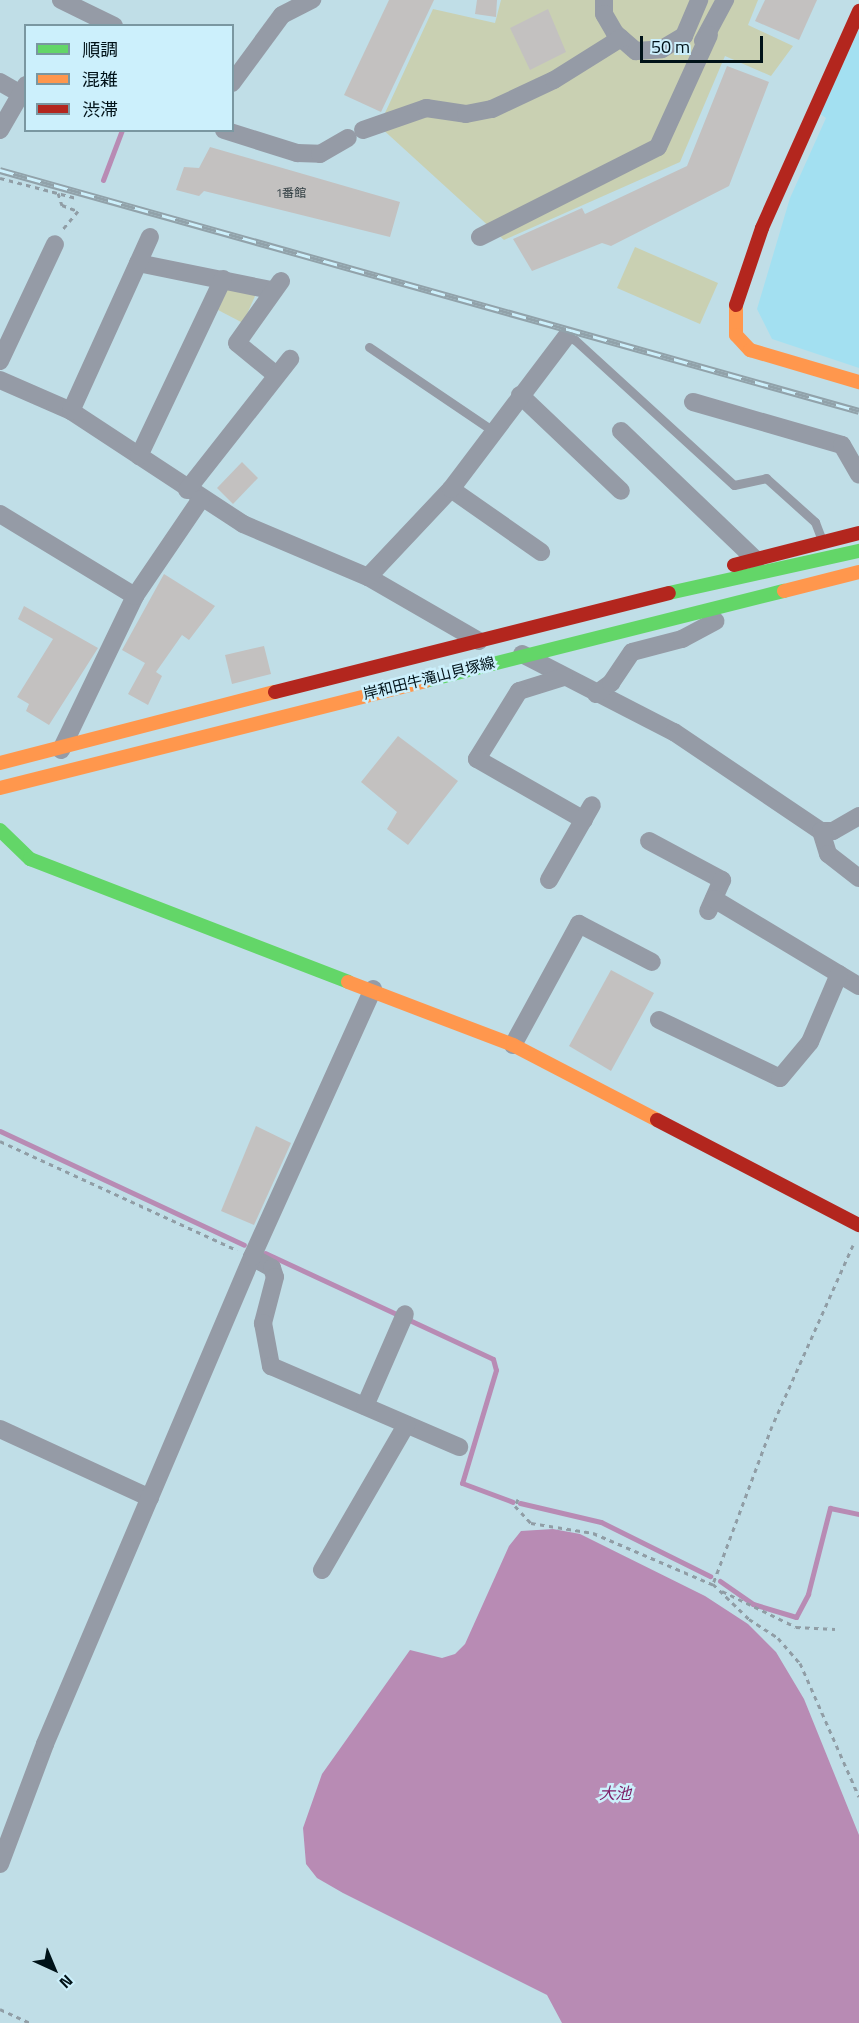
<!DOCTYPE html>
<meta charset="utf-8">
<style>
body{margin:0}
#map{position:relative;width:859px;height:2023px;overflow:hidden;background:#c0dee7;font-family:"Titillium Web","Noto Sans JP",sans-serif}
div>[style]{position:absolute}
.built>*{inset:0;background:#a3e0f1}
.green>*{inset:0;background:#c9d0b2}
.water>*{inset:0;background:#b88bb4}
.stream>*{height:5px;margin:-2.5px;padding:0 2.5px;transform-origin:2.5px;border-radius:2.5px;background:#b88bb4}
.building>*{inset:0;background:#c3c1c0}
.path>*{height:3px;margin-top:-1.5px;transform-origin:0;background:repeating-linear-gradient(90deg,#909da5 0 4.5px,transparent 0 9px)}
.lane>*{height:9px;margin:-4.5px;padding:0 4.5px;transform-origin:4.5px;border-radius:4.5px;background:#959ba6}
.street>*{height:18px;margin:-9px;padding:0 9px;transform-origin:9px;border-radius:9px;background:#959ba6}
.fast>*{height:14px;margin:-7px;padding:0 7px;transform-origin:7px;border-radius:7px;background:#63d668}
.slow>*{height:14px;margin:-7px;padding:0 7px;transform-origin:7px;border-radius:7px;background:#ff974d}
.jam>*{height:14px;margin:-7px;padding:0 7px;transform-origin:7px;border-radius:7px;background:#b3261e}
.rail>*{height:7px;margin-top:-3.5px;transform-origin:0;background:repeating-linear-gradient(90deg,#ccf0fc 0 14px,#91a2aa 0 28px);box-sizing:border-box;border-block:2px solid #91a2aa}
span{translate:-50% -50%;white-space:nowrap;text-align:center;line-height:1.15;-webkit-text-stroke:5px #ccf0fc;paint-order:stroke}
.number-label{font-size:12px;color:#313e42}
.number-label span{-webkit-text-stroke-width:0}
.street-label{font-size:15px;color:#001218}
.water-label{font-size:16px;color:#7c1e66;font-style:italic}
.legend{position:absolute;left:24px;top:24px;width:210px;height:108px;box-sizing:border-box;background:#ccf0fc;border:2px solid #7a97a1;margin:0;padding:8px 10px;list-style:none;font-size:18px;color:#001218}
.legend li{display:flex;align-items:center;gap:12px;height:30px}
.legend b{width:30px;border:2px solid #7a97a1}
.north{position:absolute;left:24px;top:1939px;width:60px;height:60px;-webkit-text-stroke:4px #ccf0fc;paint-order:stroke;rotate:136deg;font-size:16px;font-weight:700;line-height:24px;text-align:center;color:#001218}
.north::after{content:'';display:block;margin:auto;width:21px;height:27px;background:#001218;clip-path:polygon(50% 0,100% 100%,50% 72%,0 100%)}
.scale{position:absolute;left:640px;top:36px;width:123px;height:27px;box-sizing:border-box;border:3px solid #001218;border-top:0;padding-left:8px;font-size:18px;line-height:21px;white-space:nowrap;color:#001218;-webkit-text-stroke:4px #ccf0fc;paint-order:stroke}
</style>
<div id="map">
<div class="built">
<div style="clip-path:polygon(859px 29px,859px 368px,772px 339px,757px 309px,790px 198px,826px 118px,820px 114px)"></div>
</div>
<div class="green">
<div style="clip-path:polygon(501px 0,758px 0,748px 25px,793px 46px,771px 76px,725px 56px,680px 162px,504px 240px,379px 126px,433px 9px,495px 23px)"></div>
<div style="clip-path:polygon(635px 247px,718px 283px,700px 324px,617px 288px)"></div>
<div style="clip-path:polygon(228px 287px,256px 294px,243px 323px,218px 310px)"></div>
</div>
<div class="water">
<div style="clip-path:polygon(553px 1529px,580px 1534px,705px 1596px,748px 1624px,776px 1652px,804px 1699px,859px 1835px,859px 2023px,562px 2023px,547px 1995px,343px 1893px,317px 1878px,306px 1864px,303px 1828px,322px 1774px,410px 1650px,442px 1658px,455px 1654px,465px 1644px,509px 1546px,521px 1531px)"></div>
</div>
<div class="stream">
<div style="left:103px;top:180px;width:53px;rotate:-69.2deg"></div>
<div style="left:0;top:1131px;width:269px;rotate:25deg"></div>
<div style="left:265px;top:1253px;width:251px;rotate:24.9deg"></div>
<div style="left:493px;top:1359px;width:11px;rotate:75deg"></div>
<div style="left:496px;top:1370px;width:118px;rotate:106.7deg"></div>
<div style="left:462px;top:1483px;width:54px;rotate:20.4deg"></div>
<div style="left:520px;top:1503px;width:83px;rotate:13.2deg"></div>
<div style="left:601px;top:1522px;width:122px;rotate:26.4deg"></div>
<div style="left:720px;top:1581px;width:40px;rotate:34.9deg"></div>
<div style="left:753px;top:1604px;width:45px;rotate:16.8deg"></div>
<div style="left:796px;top:1617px;width:26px;rotate:-62deg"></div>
<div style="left:808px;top:1594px;width:89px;rotate:-75.7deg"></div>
<div style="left:830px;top:1508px;width:30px;rotate:12deg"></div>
</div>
<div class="building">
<div style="clip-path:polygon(389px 0,434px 0,381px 112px,344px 95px)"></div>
<div style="clip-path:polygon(477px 0,497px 0,496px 17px,475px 14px)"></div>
<div style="clip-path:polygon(765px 0,817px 0,799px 40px,755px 21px)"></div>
<div style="clip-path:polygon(548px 9px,566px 52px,530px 70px,510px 28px)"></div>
<div style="clip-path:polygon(727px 66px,769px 82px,729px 186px,611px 246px,602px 243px,532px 271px,513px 239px,582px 208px,585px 214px,687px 166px)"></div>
<div style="clip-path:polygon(210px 147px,400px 202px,390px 237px,204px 191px,199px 196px,176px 190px,184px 167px,199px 168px)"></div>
<div style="clip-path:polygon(242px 462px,258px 478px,233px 504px,217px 488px)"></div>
<div style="clip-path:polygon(164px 574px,215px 606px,189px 640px,182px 635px,156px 672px,162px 676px,148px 705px,128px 694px,145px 663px,122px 650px)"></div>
<div style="clip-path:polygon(24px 606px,98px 648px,49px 725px,26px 711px,29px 704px,17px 697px,53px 639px,18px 619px)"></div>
<div style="clip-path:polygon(264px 646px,271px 674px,232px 684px,225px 655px)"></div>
<div style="clip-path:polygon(398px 736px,458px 781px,408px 845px,387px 829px,397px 812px,361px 782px)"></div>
<div style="clip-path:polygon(611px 970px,654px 993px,611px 1071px,569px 1046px)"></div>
<div style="clip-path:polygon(256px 1126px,291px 1143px,254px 1225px,221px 1211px)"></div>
</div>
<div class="path">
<div style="left:0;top:178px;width:79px;rotate:14.7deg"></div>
<div style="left:58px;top:193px;width:13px;rotate:72deg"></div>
<div style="left:62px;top:205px;width:17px;rotate:21deg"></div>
<div style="left:78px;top:211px;width:23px;rotate:130deg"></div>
<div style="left:0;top:1141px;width:261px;rotate:24.7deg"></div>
<div style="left:853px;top:1245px;width:198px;rotate:114.1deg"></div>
<div style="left:772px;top:1426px;width:169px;rotate:110.5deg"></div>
<div style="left:713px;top:1584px;width:50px;rotate:44.2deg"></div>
<div style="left:749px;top:1619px;width:35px;rotate:33deg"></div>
<div style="left:778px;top:1638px;width:33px;rotate:49deg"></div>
<div style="left:800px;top:1663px;width:146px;rotate:66.2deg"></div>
<div style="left:518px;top:1499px;width:8px;rotate:113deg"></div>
<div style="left:515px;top:1506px;width:23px;rotate:47deg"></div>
<div style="left:531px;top:1523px;width:63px;rotate:9.2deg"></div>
<div style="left:593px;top:1533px;width:132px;rotate:23.3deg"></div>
<div style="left:722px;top:1591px;width:82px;rotate:25.9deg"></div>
<div style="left:796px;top:1627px;width:39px;rotate:3deg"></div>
<div style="left:0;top:2009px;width:33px;rotate:25deg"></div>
</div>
<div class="lane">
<div style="left:566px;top:337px;width:9px;rotate:18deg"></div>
<div style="left:575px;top:340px;width:215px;rotate:42.4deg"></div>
<div style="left:734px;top:485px;width:33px;rotate:-12deg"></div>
<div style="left:766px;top:478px;width:66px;rotate:41.9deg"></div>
<div style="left:815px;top:522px;width:19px;rotate:69deg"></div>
<div style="left:369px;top:347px;width:150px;rotate:34.1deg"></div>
</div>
<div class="street">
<div style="left:61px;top:0;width:59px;rotate:26.1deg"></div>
<div style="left:604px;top:0;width:14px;rotate:90deg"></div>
<div style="left:604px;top:14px;width:22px;rotate:60deg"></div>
<div style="left:615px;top:33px;width:28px;rotate:41deg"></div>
<div style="left:636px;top:51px;width:26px;rotate:-4deg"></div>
<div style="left:662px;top:49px;width:26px;rotate:-31deg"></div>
<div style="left:684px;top:36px;width:39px;rotate:-67deg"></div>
<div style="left:703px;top:41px;width:47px;rotate:-61.8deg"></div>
<div style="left:0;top:82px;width:24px;rotate:30deg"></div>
<div style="left:232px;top:83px;width:84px;rotate:-53.7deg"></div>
<div style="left:282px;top:15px;width:34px;rotate:-27deg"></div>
<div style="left:0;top:130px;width:52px;rotate:-60deg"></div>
<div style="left:224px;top:130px;width:77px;rotate:17.5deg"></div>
<div style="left:297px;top:153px;width:23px;rotate:2deg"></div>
<div style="left:320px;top:154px;width:32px;rotate:-30deg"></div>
<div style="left:363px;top:130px;width:67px;rotate:-19.2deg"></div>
<div style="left:426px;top:108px;width:40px;rotate:8.5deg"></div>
<div style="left:466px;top:114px;width:26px;rotate:-11deg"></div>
<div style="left:492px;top:109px;width:68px;rotate:-25.1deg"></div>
<div style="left:554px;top:80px;width:79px;rotate:-32.1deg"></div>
<div style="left:480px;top:237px;width:199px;rotate:-26.8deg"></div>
<div style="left:658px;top:147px;width:123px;rotate:-65.5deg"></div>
<div style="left:138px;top:263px;width:136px;rotate:11.5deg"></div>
<div style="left:0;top:361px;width:129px;rotate:-64.8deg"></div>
<div style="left:276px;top:375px;width:50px;rotate:-140.6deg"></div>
<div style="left:237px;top:343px;width:76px;rotate:-54.6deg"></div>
<div style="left:0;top:380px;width:77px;rotate:23.6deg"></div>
<div style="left:71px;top:411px;width:206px;rotate:33.3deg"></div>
<div style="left:243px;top:524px;width:136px;rotate:23deg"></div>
<div style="left:368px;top:577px;width:128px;rotate:30deg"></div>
<div style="left:520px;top:395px;width:139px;rotate:43.5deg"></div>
<div style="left:693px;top:402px;width:155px;rotate:16.1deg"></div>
<div style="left:842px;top:445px;width:34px;rotate:60deg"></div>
<div style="left:71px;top:411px;width:191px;rotate:-65.6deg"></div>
<div style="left:621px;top:431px;width:187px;rotate:43.7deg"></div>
<div style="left:139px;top:456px;width:196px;rotate:-64.6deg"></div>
<div style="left:451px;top:489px;width:110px;rotate:35deg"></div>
<div style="left:187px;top:490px;width:167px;rotate:-51.8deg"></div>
<div style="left:0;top:514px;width:158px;rotate:31.3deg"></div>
<div style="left:368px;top:577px;width:121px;rotate:-46.7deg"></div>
<div style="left:451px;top:489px;width:191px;rotate:-52.9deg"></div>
<div style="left:522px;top:654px;width:171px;rotate:27.2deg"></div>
<div style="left:674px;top:732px;width:177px;rotate:34deg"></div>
<div style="left:821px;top:831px;width:12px"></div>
<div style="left:833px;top:831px;width:30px;rotate:-30deg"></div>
<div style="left:564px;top:677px;width:47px;rotate:162.7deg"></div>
<div style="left:519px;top:691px;width:80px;rotate:121.7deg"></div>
<div style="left:477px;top:759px;width:123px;rotate:29.7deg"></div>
<div style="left:596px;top:694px;width:19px;rotate:-36deg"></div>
<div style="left:611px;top:683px;width:37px;rotate:-56deg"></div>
<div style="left:632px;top:652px;width:52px;rotate:-14.6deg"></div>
<div style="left:682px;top:639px;width:38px;rotate:-28deg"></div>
<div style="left:61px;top:750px;width:171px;rotate:-64.3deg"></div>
<div style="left:135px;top:596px;width:117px;rotate:-55.8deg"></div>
<div style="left:821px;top:831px;width:24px;rotate:73deg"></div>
<div style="left:828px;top:854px;width:39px;rotate:38deg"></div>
<div style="left:649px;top:841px;width:83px;rotate:28.1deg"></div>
<div style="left:722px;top:880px;width:34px;rotate:114deg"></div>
<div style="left:549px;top:880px;width:86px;rotate:-60.2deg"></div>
<div style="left:714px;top:899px;width:169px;rotate:31deg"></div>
<div style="left:659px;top:1020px;width:134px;rotate:25.6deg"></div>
<div style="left:780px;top:1078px;width:47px;rotate:-50.2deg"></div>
<div style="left:810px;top:1042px;width:74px;rotate:-66.9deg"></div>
<div style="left:513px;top:1045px;width:138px;rotate:-61.4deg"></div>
<div style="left:579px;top:924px;width:82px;rotate:27.5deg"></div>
<div style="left:252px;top:1257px;width:23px;rotate:29deg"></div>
<div style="left:272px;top:1268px;width:9px;rotate:72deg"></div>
<div style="left:275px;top:1277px;width:48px;rotate:104.6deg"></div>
<div style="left:263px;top:1323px;width:44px;rotate:79.5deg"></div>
<div style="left:271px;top:1366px;width:205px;rotate:23.3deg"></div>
<div style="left:365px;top:1406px;width:100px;rotate:-66.5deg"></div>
<div style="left:0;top:1429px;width:165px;rotate:24.7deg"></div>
<div style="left:322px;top:1570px;width:168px;rotate:-59.9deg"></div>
<div style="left:0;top:1864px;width:128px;rotate:-69.4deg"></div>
<div style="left:45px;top:1744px;width:529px;rotate:-66.97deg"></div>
<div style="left:252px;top:1257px;width:294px;rotate:-65.7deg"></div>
</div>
<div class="fast">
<div style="left:669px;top:593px;width:195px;rotate:-12.5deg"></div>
<div style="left:425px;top:681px;width:370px;rotate:-14.1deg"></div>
<div style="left:0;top:830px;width:42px;rotate:44deg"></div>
<div style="left:30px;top:859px;width:341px;rotate:21.1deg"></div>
</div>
<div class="slow">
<div style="left:736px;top:305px;width:30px;rotate:90deg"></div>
<div style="left:736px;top:335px;width:21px;rotate:47deg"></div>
<div style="left:750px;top:350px;width:114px;rotate:16.4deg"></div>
<div style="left:784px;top:591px;width:77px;rotate:-14.2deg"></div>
<div style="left:0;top:763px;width:284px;rotate:-14.5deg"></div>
<div style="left:0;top:788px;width:438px;rotate:-14.1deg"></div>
<div style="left:348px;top:982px;width:177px;rotate:20.9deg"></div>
<div style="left:513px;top:1045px;width:162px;rotate:27.5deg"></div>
</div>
<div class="jam">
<div style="left:736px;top:305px;width:81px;rotate:-71.3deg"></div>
<div style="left:762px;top:228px;width:238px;rotate:-65.9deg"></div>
<div style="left:734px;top:565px;width:129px;rotate:-14.4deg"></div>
<div style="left:275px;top:692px;width:406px;rotate:-14.1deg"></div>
<div style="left:657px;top:1120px;width:228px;rotate:27.5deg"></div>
</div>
<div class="rail">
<div style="left:0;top:170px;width:892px;rotate:15.67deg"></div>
</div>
<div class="number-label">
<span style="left:291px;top:193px">1番館</span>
</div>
<div class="street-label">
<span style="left:429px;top:678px;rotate:-14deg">岸和田牛滝山貝塚線</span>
</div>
<div class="water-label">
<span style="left:615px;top:1793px">大池</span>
</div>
<ul class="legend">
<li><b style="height:8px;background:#63d668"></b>順調</li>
<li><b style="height:8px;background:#ff974d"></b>混雑</li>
<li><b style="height:8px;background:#b3261e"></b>渋滞</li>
</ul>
<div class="north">N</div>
<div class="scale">50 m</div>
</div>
